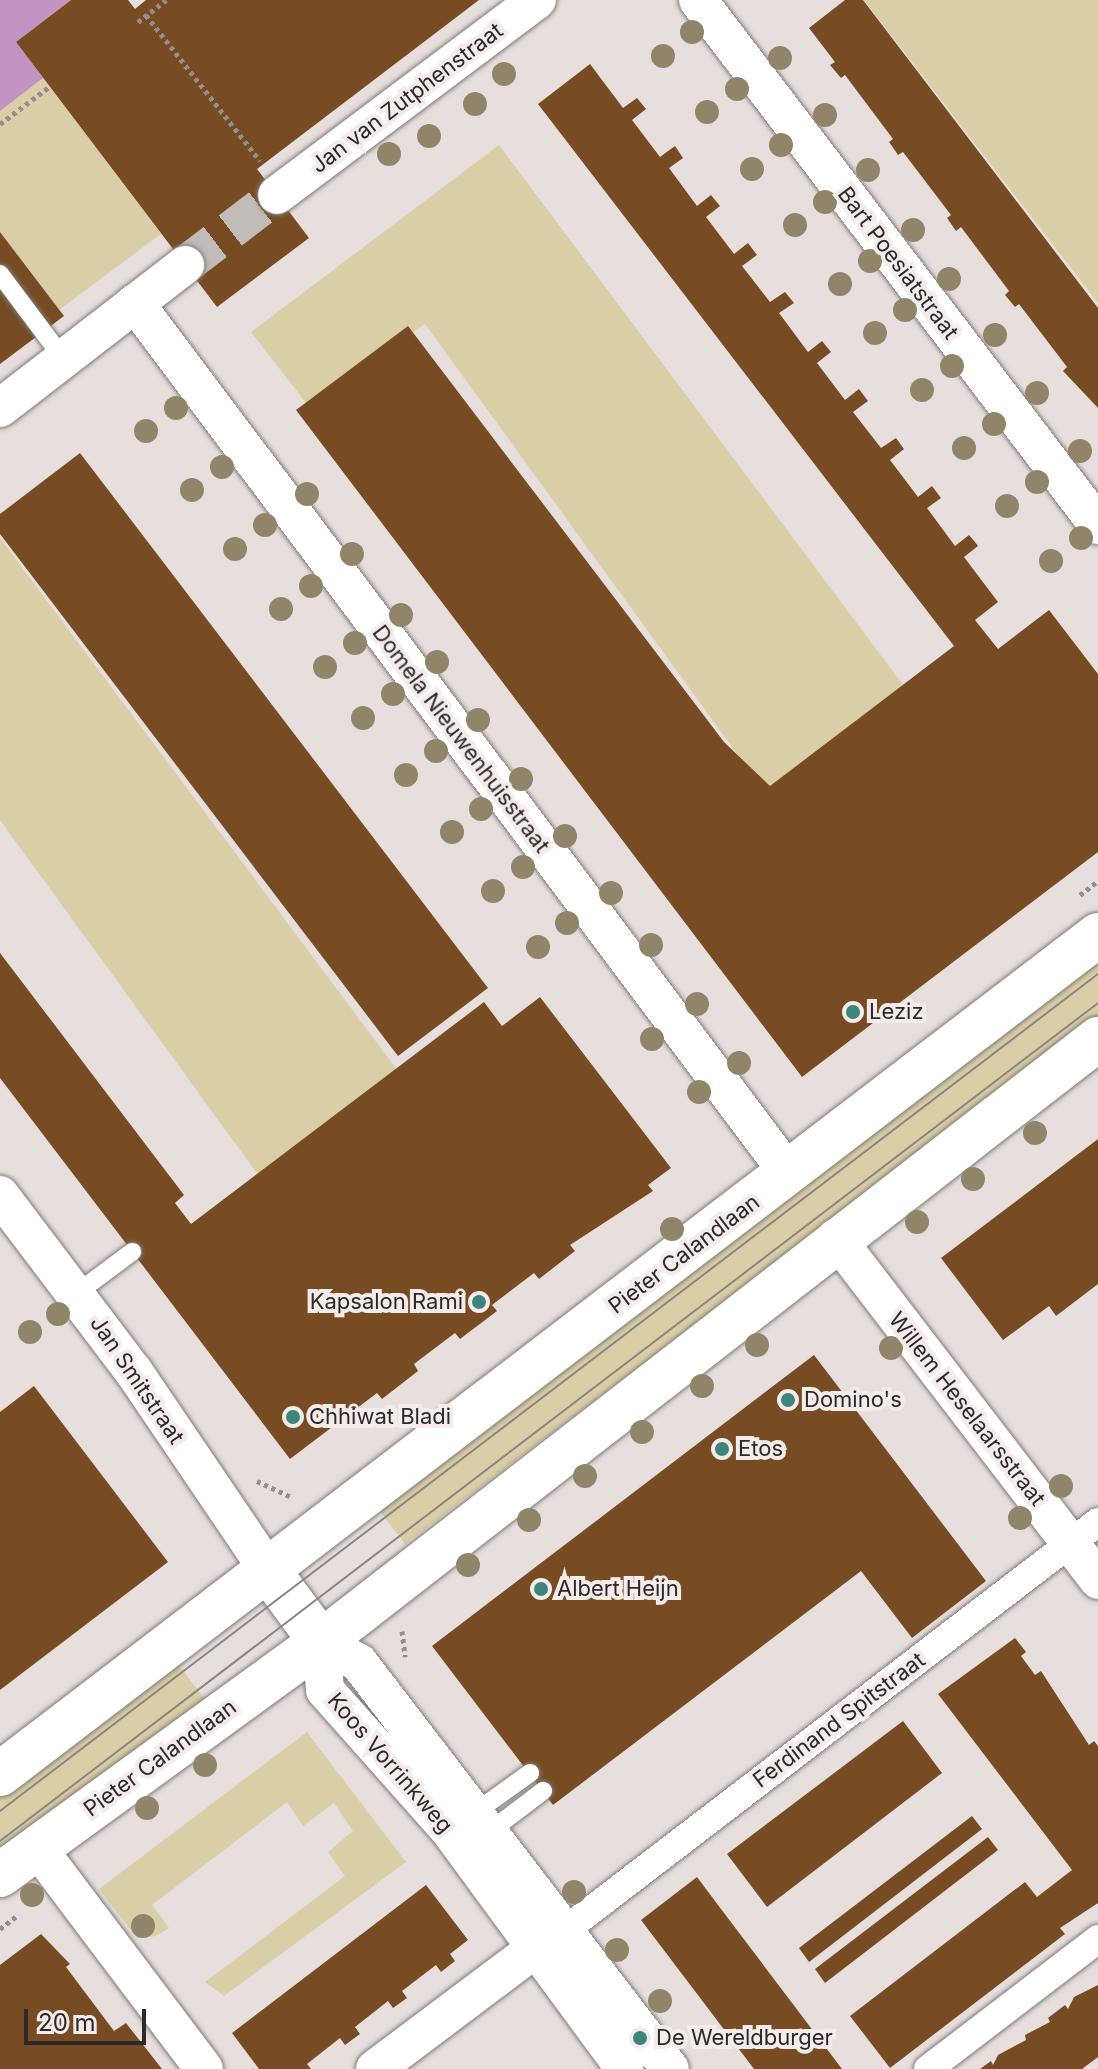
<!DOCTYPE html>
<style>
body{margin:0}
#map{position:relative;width:1098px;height:2069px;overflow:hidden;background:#e6dfdd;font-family:Inter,sans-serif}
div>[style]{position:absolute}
.green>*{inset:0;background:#dacea6}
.water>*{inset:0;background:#c394c1}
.building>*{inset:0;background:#784c22}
.minor-tunnel>*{height:38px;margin-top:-19px;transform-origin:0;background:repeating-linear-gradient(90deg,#c1bbb9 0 38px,transparent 0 57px)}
.path>*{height:5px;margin-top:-2.5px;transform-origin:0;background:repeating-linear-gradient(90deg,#948f8e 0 4px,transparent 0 8px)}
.roads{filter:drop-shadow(0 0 2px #7f7977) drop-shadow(0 0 2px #7f7977)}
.service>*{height:18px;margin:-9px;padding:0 9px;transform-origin:9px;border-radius:9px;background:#fff}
.pedestrian>*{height:28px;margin:-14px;padding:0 14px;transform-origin:14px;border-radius:14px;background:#fff}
.minor>*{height:38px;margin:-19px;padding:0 19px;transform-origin:19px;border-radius:19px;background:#fff}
.tertiary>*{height:44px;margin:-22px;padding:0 22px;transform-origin:22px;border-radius:22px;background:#fff}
.tram>*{height:2px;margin:-1px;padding:0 1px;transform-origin:1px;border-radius:1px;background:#8b8584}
.trees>*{width:24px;height:24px;margin:-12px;border-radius:50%;background:#908568}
.dots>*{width:22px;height:22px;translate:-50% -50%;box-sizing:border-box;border:4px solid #f4ecea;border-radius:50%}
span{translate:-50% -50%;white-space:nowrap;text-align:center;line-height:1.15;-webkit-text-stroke:8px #f4ecea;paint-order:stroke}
.street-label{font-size:22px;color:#2c2929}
.poi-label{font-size:22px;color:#2c2929}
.left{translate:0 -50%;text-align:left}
.right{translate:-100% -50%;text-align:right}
.scale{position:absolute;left:24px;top:2009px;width:122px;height:36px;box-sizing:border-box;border:4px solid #2c2929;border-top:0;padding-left:10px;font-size:24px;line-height:28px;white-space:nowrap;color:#2c2929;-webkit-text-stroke:6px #f4ecea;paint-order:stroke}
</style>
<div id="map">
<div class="green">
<div style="clip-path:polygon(0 0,16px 42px,161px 234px,59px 310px,0 232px)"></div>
<div style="clip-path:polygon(864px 0,1098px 0,1098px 303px)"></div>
<div style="clip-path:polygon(499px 145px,903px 685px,764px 791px,425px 324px,306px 403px,251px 332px)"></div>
<div style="clip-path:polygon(0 538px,398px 1071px,259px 1176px,0 820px)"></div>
<div style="clip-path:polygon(1098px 957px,1098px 1018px,405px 1544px,376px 1506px)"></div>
<div style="clip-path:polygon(178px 1664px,207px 1702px,0 1858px,0 1797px)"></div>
<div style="clip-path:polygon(307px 1732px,406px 1862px,224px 1996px,205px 1982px,345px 1876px,328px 1852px,353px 1831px,334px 1803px,303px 1826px,287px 1802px,152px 1905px,169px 1928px,156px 1936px,137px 1938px,99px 1889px)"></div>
</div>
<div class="water">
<div style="clip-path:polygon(0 0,71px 0,16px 42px,43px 78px,0 111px)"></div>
</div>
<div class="building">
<div style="clip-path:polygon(71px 0,128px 0,135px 9px,146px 0,479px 0,257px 169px,309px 238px,217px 307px,16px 42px)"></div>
<div style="clip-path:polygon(845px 0,863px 0,1098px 308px,1098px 408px,1063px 371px,1067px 367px,1019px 304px,1015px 307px,1005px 295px,1009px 291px,961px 227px,956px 231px,947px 218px,951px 215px,903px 152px,898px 155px,894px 149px,889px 142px,893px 139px,845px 75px,841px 78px,830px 65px,835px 62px,809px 28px)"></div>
<div style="clip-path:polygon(590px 64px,623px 108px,637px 98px,646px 109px,632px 120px,660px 157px,675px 146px,683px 158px,669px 168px,697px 206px,711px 195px,715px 200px,720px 206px,706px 217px,734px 254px,748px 243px,757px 255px,742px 266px,770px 302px,785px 292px,794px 303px,779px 313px,808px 352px,822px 341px,831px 352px,817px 363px,845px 400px,859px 389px,868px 401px,853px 412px,881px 448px,896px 438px,901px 445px,904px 449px,890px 460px,918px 497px,932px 486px,941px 498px,927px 508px,955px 546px,969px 535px,975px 542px,978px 546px,964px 557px,998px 602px,975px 620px,998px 649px,1049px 610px,1098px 674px,1098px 852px,802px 1077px,296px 410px,408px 326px,724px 742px,770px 786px,954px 646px,538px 104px)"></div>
<div style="clip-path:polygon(0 232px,64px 316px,0 364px)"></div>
<div style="clip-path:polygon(80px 453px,488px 988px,398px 1056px,0 534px,0 514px)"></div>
<div style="clip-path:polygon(0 953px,184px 1195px,175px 1203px,191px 1224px,484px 1002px,502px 1026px,540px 997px,671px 1168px,648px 1185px,653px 1191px,570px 1245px,575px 1251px,539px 1279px,534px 1273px,492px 1305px,497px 1311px,460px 1339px,455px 1333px,414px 1364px,418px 1371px,382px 1399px,377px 1393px,290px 1459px,0 1078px)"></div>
<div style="clip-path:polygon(1098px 1139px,1098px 1284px,1056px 1316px,1049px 1306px,1003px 1340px,941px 1258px)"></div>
<div style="clip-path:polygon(814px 1355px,986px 1581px,912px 1638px,861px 1571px,553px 1805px,432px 1646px)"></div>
<div style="clip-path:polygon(34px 1386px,168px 1562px,0 1690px,0 1412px)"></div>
<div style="clip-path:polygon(1015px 1638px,1026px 1652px,1021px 1656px,1035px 1675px,1041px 1671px,1089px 1745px,1094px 1741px,1098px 1746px,1098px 1903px,1060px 1928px,1065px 1934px,890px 2068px,850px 2016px,1025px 1882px,1037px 1897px,1072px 1870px,938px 1694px)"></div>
<div style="clip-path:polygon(903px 1721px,942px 1773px,767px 1907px,727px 1854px)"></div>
<div style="clip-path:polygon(972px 1816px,982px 1829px,809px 1962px,799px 1948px)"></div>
<div style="clip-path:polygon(988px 1837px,998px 1850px,825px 1983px,815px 1969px)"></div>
<div style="clip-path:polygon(697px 1877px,721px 1909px,842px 2069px,754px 2069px,641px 1920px)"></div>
<div style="clip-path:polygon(426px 1885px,468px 1940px,450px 1954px,455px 1961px,441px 1972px,436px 1965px,402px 1991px,407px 1998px,393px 2008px,388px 2001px,355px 2027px,360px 2034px,345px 2045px,340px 2038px,307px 2064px,311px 2069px,259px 2069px,232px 2033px)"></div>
<div style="clip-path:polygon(41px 1934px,70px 1964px,66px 1967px,114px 2031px,126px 2023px,162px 2069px,0 2069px,0 1965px)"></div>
<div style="clip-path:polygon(1098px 1985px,1098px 2057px,1082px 2069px,980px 2069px,991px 2061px,993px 2065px,998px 2055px,1026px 2040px,1025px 2035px,1050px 2022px,1048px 2018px,1065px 2005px,1068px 2009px,1074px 1997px)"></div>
</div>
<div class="minor-tunnel">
<div style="left:185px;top:265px;width:116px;rotate:-37.3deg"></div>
</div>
<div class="path">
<div style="left:146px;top:15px;width:185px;rotate:52deg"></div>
<div style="left:138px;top:22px;width:36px;rotate:-38deg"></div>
<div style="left:0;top:124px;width:61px;rotate:-37.1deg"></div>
<div style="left:1080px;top:895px;width:23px;rotate:-38deg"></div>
<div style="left:257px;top:1481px;width:38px;rotate:25deg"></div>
<div style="left:402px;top:1631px;width:26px;rotate:83deg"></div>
<div style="left:0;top:1929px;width:23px;rotate:-38deg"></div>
</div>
<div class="roads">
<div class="service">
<div style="left:0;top:274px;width:104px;rotate:53.2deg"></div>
<div style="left:77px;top:1293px;width:69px;rotate:-36.7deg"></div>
<div style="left:470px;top:1816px;width:74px;rotate:-35.6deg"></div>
<div style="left:485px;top:1835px;width:73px;rotate:-37.2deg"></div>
</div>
<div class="pedestrian">
<div style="left:581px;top:1918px;width:651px;rotate:-37.45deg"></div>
<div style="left:928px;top:2069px;width:214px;rotate:-37.4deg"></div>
</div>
<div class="minor">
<div style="left:698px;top:0;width:660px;rotate:52.7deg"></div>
<div style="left:277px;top:195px;width:325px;rotate:-36.9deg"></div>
<div style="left:135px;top:303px;width:1089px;rotate:53.1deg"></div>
<div style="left:0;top:408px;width:234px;rotate:-37.7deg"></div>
<div style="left:0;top:1195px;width:222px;rotate:52.9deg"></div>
<div style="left:134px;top:1372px;width:239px;rotate:55.9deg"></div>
<div style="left:836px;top:1238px;width:431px;rotate:52.5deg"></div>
<div style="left:321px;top:1642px;width:43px;rotate:28.9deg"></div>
<div style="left:359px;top:1663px;width:511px;rotate:52.55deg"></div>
<div style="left:321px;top:1642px;width:48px;rotate:85.2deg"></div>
<div style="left:325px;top:1690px;width:188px;rotate:48.4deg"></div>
<div style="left:450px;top:1831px;width:295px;rotate:53.7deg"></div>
<div style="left:36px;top:1846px;width:279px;rotate:53deg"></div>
<div style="left:375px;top:2069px;width:225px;rotate:-36.9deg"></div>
</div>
<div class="tertiary">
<div style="left:268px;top:1570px;width:89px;rotate:53.6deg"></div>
<div style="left:0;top:1774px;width:1382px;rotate:-37.38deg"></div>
<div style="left:0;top:1875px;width:397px;rotate:-36deg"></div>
<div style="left:321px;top:1642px;width:984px;rotate:-37.81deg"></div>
</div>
</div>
<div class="tram">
<div style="left:0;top:1811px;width:1381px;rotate:-37.32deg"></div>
<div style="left:0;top:1841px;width:1381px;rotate:-37.35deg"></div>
</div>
<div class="trees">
<div style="left:692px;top:32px"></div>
<div style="left:663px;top:56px"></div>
<div style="left:780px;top:58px"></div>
<div style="left:504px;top:74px"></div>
<div style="left:737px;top:89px"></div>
<div style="left:475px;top:104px"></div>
<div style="left:707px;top:112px"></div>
<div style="left:825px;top:115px"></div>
<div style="left:429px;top:136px"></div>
<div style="left:781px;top:145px"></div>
<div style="left:389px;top:154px"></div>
<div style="left:752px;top:169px"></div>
<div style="left:868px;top:170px"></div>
<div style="left:825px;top:202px"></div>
<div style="left:795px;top:225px"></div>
<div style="left:913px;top:230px"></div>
<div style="left:870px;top:261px"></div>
<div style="left:949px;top:279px"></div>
<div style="left:840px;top:284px"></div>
<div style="left:905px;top:310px"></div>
<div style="left:875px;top:333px"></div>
<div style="left:995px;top:335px"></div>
<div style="left:952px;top:366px"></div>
<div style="left:922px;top:390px"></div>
<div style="left:1037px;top:393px"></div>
<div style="left:176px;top:408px"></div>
<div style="left:994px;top:424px"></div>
<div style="left:146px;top:431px"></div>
<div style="left:964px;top:448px"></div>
<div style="left:1080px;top:451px"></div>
<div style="left:222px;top:467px"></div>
<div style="left:1037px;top:482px"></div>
<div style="left:192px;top:490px"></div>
<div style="left:307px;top:494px"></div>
<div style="left:1007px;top:506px"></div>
<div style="left:265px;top:525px"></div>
<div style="left:1081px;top:538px"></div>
<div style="left:235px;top:549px"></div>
<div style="left:352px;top:554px"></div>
<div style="left:1051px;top:561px"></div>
<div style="left:311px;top:586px"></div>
<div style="left:281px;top:609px"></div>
<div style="left:401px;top:615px"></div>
<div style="left:355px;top:643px"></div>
<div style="left:437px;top:662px"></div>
<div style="left:325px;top:667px"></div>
<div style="left:393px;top:694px"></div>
<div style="left:363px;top:718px"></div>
<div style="left:478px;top:720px"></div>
<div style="left:436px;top:751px"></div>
<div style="left:406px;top:775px"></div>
<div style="left:521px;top:779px"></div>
<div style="left:481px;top:809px"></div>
<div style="left:452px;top:832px"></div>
<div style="left:565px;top:836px"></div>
<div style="left:523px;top:867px"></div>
<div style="left:493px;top:891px"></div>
<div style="left:611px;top:893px"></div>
<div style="left:567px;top:923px"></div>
<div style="left:651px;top:945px"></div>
<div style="left:538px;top:947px"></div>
<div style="left:697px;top:1004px"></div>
<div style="left:652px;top:1039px"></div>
<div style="left:739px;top:1063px"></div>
<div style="left:699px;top:1092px"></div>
<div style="left:1035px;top:1133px"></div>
<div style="left:973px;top:1179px"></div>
<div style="left:917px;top:1222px"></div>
<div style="left:672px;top:1229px"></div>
<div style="left:58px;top:1314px"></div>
<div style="left:30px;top:1332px"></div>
<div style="left:757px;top:1345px"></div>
<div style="left:891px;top:1348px"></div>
<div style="left:702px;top:1386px"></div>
<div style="left:642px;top:1432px"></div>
<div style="left:585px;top:1476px"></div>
<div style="left:1061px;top:1486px"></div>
<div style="left:1020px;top:1518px"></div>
<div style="left:529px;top:1520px"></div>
<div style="left:468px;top:1565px"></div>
<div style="left:205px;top:1765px"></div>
<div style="left:147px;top:1808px"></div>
<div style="left:574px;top:1892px"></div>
<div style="left:32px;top:1895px"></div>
<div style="left:143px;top:1926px"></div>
<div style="left:617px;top:1950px"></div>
<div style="left:660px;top:2001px"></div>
</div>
<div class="dots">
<div style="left:853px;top:1012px;background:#3d847c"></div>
<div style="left:479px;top:1302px;background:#3d847c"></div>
<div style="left:788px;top:1400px;background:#3d847c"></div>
<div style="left:293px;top:1417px;background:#3d847c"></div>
<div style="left:722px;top:1449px;background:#3d847c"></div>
<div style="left:541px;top:1589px;background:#3d847c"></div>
<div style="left:640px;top:2038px;background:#3d847c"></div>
</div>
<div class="street-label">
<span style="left:407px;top:98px;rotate:-37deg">Jan van Zutphenstraat</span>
<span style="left:898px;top:263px;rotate:53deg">Bart Poesiatstraat</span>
<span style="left:461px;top:739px;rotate:53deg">Domela Nieuwenhuisstraat</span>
<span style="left:684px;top:1254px;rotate:-37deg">Pieter Calandlaan</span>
<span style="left:137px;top:1380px;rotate:56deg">Jan Smitstraat</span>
<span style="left:967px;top:1409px;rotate:52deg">Willem Heselaarsstraat</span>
<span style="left:839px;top:1720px;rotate:-37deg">Ferdinand Spitstraat</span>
<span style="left:160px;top:1758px;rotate:-36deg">Pieter Calandlaan</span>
<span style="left:390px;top:1763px;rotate:49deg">Koos Vorrinkweg</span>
</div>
<div class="poi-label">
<span class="left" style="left:869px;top:1012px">Leziz</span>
<span class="right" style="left:463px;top:1302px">Kapsalon Rami</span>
<span class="left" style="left:804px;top:1400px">Domino's</span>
<span class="left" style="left:309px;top:1417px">Chhiwat Bladi</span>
<span class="left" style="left:738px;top:1449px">Etos</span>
<span class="left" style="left:557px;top:1589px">Albert Heijn</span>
<span class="left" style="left:656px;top:2038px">De Wereldburger</span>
</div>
<div class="scale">20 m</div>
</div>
